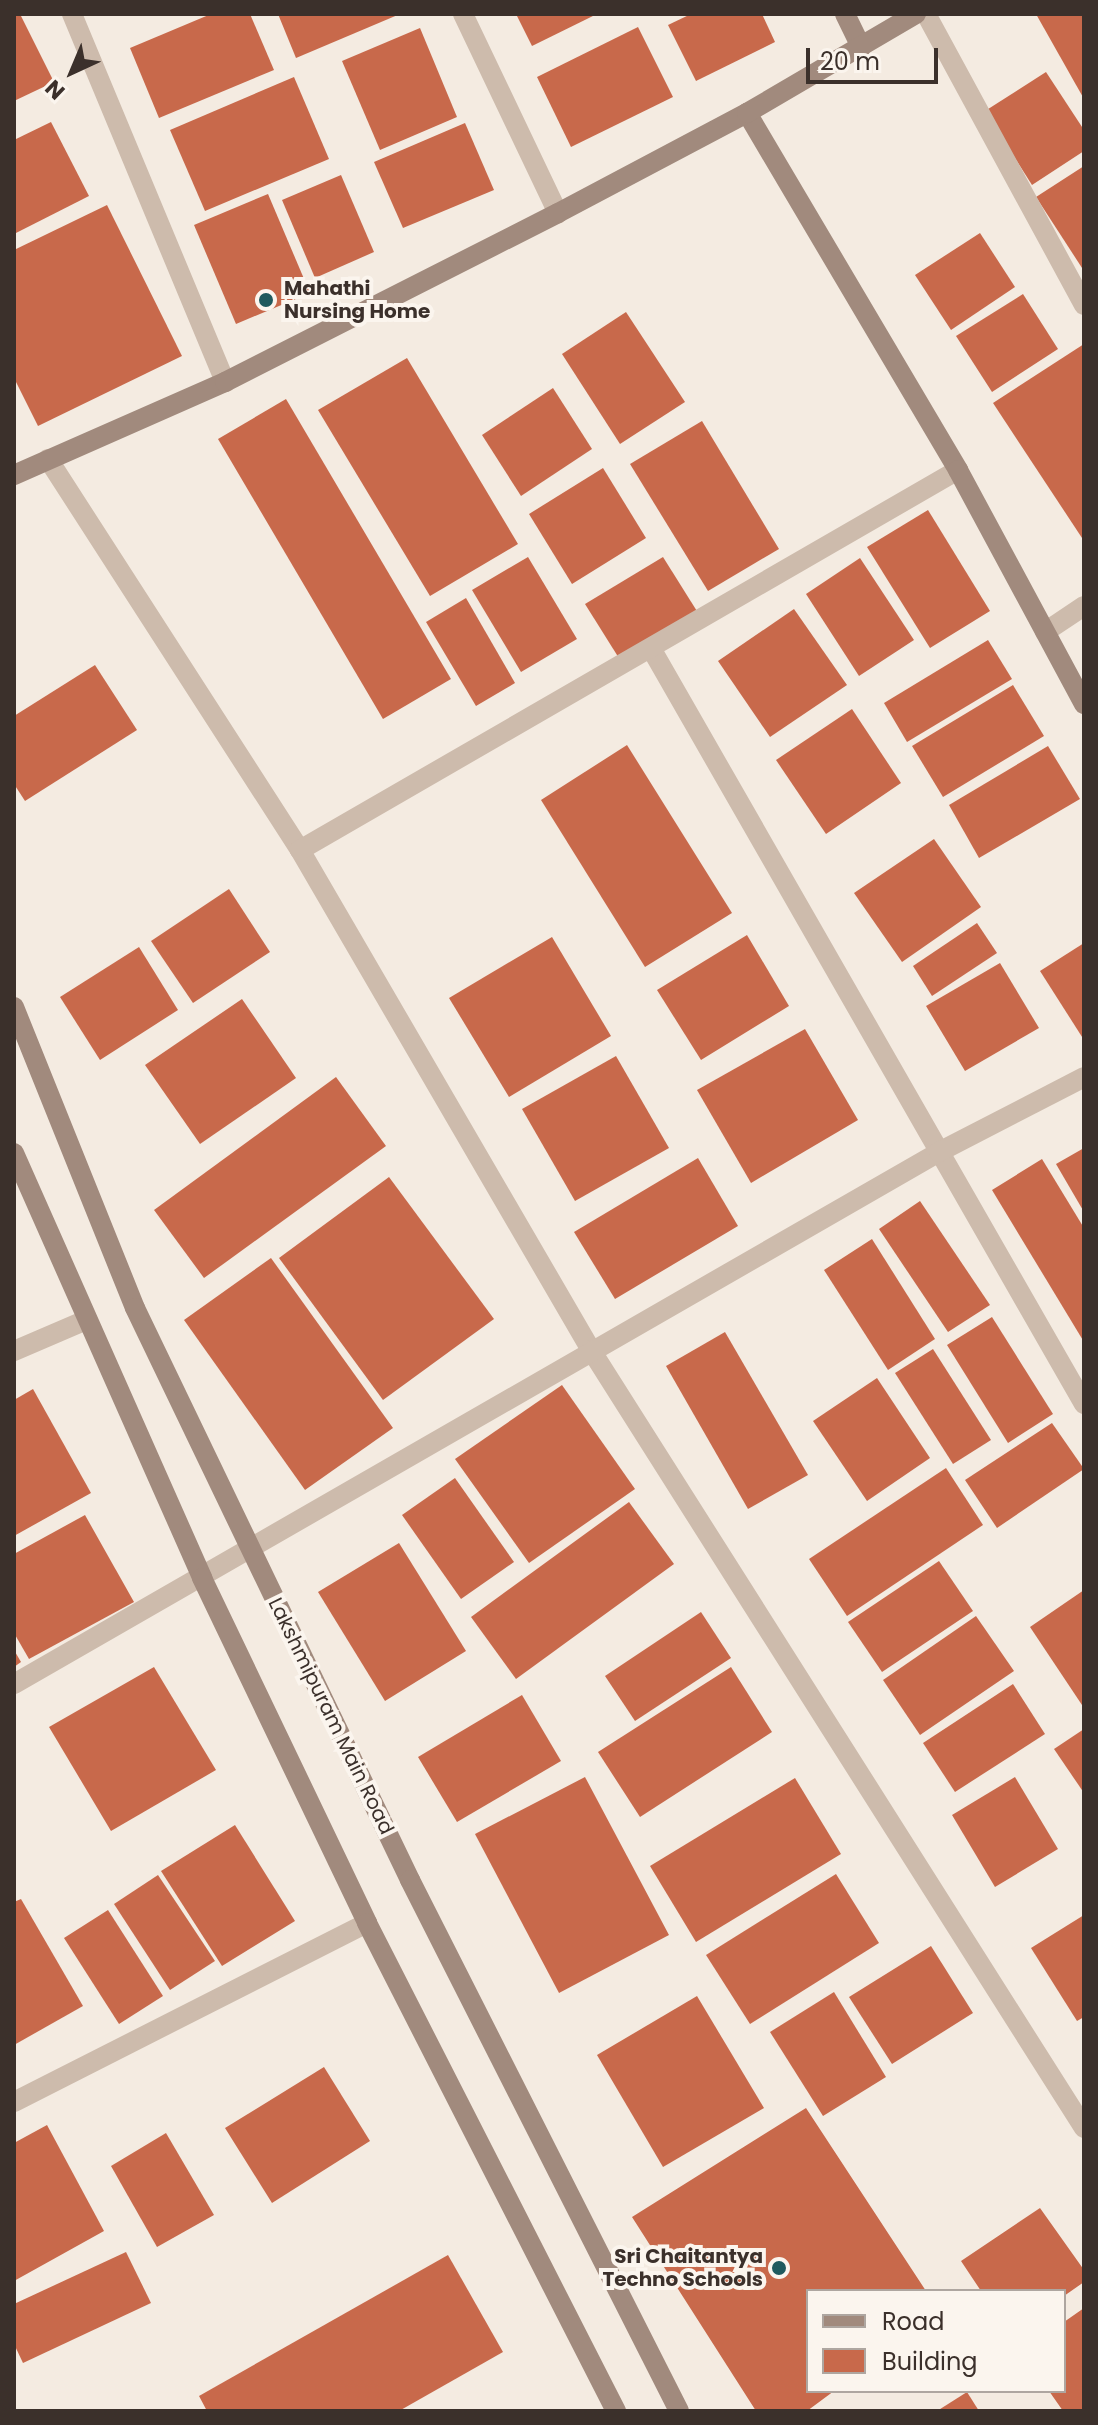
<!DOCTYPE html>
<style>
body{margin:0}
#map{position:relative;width:1098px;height:2425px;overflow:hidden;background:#f4ebe1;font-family:Poppins,sans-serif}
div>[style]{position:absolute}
.building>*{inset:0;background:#c8694b}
.street>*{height:20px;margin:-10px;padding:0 10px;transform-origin:10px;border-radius:10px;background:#cdbbac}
.secondary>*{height:20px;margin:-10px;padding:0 10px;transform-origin:10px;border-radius:10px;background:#a18a7d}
.dots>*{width:22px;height:22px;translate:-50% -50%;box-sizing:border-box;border:4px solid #fbf5ee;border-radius:50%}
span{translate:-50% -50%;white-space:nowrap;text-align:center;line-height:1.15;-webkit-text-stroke:8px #fbf5ee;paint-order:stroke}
.poi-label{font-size:20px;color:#3b302b;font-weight:700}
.left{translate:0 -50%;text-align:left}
.right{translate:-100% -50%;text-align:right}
.street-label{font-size:20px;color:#3b302b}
.frame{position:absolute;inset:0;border:16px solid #3b302b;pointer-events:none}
.legend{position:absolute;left:806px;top:2289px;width:260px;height:104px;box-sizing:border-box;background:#fbf5ee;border:2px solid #aea6a0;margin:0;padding:10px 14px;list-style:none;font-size:24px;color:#3b302b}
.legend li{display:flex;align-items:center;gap:16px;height:40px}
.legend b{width:40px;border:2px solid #aea6a0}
.north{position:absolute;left:32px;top:32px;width:80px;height:80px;-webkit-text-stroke:6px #fbf5ee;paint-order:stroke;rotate:224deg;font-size:22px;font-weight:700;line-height:32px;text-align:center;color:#3b302b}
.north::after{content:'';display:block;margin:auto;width:28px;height:36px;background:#3b302b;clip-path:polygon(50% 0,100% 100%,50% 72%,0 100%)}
.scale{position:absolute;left:806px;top:48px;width:132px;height:36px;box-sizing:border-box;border:4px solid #3b302b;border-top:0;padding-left:10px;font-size:24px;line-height:28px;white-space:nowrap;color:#3b302b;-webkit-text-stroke:6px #fbf5ee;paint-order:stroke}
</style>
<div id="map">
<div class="building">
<div style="clip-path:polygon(14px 14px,20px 14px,54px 82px,14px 101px)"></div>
<div style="clip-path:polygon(211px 14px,250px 14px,274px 70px,159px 118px,130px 48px)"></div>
<div style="clip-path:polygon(278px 14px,400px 14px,296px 58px)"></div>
<div style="clip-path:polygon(516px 14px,597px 14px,532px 46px)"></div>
<div style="clip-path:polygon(691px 14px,762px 14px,775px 42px,696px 81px,668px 25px)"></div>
<div style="clip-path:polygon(1036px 14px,1084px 14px,1084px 99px)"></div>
<div style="clip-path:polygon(638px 27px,673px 97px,571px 147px,537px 77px)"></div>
<div style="clip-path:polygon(420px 28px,457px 117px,380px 150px,342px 61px)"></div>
<div style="clip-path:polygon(1046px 72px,1084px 130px,1084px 151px,1032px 185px,985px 111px)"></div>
<div style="clip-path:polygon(294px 77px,329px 159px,205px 211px,170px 130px)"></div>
<div style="clip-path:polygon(51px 122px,89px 196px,14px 234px,14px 140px)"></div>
<div style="clip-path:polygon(465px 123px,494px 190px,403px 228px,374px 162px)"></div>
<div style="clip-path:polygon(1084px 166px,1084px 271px,1036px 197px)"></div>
<div style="clip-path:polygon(341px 175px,374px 252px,315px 278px,282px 200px)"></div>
<div style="clip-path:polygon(268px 194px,310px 293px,236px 324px,194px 225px)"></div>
<div style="clip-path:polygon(107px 205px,182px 356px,38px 426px,14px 378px,14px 250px)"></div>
<div style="clip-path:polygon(980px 233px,1015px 287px,951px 330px,915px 275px)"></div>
<div style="clip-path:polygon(1023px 294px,1058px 349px,992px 392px,956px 336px)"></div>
<div style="clip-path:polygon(626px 312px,685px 402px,620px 444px,562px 354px)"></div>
<div style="clip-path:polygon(1084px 344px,1084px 541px,993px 403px)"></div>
<div style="clip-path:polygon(407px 358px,518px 544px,430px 596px,318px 410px)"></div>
<div style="clip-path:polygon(553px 388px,592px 449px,521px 496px,482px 435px)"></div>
<div style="clip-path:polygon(286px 399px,451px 679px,383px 719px,218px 439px)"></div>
<div style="clip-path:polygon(702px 421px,779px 549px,708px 591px,630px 464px)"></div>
<div style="clip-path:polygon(603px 468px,646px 538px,572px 584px,529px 514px)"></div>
<div style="clip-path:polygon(928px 510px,990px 611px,930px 648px,867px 547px)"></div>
<div style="clip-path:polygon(528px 557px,577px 639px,521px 672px,472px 590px)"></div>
<div style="clip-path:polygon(663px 557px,700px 616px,622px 663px,585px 604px)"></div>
<div style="clip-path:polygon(860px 558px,914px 640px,859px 676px,806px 594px)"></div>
<div style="clip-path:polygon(466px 598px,515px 683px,476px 706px,426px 622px)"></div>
<div style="clip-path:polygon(794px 609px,847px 685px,770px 737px,718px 661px)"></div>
<div style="clip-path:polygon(988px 640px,1012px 679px,907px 742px,884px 703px)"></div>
<div style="clip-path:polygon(95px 665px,137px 730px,25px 801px,14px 784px,14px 716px)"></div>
<div style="clip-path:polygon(1013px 685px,1044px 736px,943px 797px,912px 746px)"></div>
<div style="clip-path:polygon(852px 709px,901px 783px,826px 834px,776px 760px)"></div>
<div style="clip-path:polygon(627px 745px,732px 913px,645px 967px,541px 800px)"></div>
<div style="clip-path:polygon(1048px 746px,1080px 799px,979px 858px,949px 805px)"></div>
<div style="clip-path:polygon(934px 839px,981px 907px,902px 962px,854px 893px)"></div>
<div style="clip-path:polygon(229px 889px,270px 952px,193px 1003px,151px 941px)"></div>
<div style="clip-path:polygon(977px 923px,997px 953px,932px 996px,913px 966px)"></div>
<div style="clip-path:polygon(747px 935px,789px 1006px,701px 1060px,657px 990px)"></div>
<div style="clip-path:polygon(552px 937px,611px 1036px,509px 1097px,449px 998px)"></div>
<div style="clip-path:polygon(1084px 943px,1084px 1040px,1040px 971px)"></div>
<div style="clip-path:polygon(139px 947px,178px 1010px,100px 1060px,60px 997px)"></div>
<div style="clip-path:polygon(1000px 963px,1039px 1028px,965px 1071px,926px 1006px)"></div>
<div style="clip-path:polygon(242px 999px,296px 1078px,200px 1144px,145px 1065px)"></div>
<div style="clip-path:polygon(805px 1029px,858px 1120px,751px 1183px,697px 1090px)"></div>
<div style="clip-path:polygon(616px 1056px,669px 1148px,575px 1201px,522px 1109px)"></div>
<div style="clip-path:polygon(336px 1077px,386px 1146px,204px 1278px,154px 1210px)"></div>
<div style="clip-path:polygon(1084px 1148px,1084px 1212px,1056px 1164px)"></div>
<div style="clip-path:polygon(698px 1158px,738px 1226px,615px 1299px,574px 1232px)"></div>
<div style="clip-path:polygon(1042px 1159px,1084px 1228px,1084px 1342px,992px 1190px)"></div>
<div style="clip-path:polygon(389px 1177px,494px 1319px,383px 1400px,279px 1258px)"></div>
<div style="clip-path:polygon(920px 1201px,990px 1305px,948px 1332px,879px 1229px)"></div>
<div style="clip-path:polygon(872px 1239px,935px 1339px,888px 1370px,824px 1270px)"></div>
<div style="clip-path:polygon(271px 1258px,393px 1428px,305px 1490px,184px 1320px)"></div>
<div style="clip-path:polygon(992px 1317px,1053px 1414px,1008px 1443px,947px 1345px)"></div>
<div style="clip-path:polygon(725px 1332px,808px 1475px,748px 1509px,666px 1366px)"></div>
<div style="clip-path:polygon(933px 1349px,991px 1440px,953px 1464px,895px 1373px)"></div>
<div style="clip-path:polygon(877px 1378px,930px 1458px,867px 1501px,813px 1421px)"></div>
<div style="clip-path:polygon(562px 1385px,635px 1489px,529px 1563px,455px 1459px)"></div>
<div style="clip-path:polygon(33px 1389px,91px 1493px,14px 1536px,14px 1400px)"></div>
<div style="clip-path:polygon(1052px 1423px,1084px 1469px,997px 1528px,965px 1480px)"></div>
<div style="clip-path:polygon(946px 1468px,983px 1525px,847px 1616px,809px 1559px)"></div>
<div style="clip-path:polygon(455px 1478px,514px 1562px,461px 1599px,402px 1515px)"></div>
<div style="clip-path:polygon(629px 1502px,674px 1564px,516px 1679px,471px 1617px)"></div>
<div style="clip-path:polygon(85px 1515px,134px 1602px,29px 1659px,14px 1633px,14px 1554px)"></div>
<div style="clip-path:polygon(399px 1543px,466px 1651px,385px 1701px,318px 1592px)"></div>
<div style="clip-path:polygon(939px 1561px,973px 1611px,882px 1672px,848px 1622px)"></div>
<div style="clip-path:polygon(1084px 1590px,1084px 1703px,1082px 1705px,1030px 1627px)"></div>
<div style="clip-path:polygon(701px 1612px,731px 1658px,635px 1721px,605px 1676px)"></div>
<div style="clip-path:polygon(976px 1616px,1014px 1671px,920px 1735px,883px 1680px)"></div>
<div style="clip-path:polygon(14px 1650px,21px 1662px,14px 1667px)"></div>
<div style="clip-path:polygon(154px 1667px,216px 1770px,111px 1831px,49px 1727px)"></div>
<div style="clip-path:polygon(731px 1667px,772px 1732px,640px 1817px,598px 1752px)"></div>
<div style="clip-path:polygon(1013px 1684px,1045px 1734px,955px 1792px,923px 1743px)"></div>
<div style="clip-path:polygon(522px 1695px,561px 1761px,457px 1822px,418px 1757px)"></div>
<div style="clip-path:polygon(1084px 1729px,1084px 1793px,1054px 1749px)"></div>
<div style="clip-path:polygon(585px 1777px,669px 1935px,559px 1993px,475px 1834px)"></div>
<div style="clip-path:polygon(1015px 1777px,1058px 1849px,995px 1887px,952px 1815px)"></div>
<div style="clip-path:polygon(795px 1778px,841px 1854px,696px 1942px,650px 1866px)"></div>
<div style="clip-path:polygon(235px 1825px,295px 1921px,222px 1966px,161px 1871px)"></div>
<div style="clip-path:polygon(836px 1874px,879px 1943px,750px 2024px,706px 1955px)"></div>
<div style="clip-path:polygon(158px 1875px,215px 1961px,170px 1990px,114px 1904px)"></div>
<div style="clip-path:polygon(21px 1899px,83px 2006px,14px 2045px,14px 1902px)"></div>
<div style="clip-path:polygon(108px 1910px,163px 1996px,119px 2024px,64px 1938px)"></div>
<div style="clip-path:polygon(1084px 1915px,1084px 2017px,1077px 2021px,1031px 1948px)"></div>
<div style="clip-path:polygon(931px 1946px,973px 2013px,892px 2064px,849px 1997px)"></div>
<div style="clip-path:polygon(834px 1992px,886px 2077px,823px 2116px,770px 2032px)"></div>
<div style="clip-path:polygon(697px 1996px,764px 2108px,663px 2167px,597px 2055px)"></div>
<div style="clip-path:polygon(324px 2067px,370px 2141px,272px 2203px,225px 2128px)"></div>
<div style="clip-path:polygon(806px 2108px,926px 2291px,808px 2291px,808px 2391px,834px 2391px,807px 2411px,756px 2411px,632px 2217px)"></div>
<div style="clip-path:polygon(47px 2125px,104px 2231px,14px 2281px,14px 2143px)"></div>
<div style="clip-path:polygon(166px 2133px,214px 2215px,157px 2247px,111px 2166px)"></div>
<div style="clip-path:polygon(1040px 2208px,1084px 2270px,1084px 2282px,1064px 2296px,1064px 2291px,981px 2291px,961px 2261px)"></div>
<div style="clip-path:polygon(126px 2252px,151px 2303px,23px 2363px,14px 2344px,14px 2304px)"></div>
<div style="clip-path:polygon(448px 2255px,503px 2352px,399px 2411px,207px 2411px,199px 2396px)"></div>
<div style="clip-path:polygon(1084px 2308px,1084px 2411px,1063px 2411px,1049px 2391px,1064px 2391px,1064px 2322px)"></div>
<div style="clip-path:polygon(967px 2392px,979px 2411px,937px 2411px)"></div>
</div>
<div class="street">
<div style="left:72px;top:14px;width:399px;rotate:67.4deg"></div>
<div style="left:463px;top:14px;width:221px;rotate:64.5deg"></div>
<div style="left:926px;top:14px;width:331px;rotate:61.5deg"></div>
<div style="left:48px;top:459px;width:465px;rotate:57.2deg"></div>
<div style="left:300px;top:850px;width:579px;rotate:59.8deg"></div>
<div style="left:591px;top:1350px;width:921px;rotate:57.64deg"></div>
<div style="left:1045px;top:632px;width:47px;rotate:-33.7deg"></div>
<div style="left:652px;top:650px;width:869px;rotate:60.19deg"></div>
<div style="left:300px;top:850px;width:760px;rotate:-30.01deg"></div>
<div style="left:14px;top:1351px;width:76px;rotate:-23.2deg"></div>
<div style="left:14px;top:1684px;width:1067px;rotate:-29.9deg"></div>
<div style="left:939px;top:1152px;width:163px;rotate:-27.3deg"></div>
<div style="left:14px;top:2102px;width:396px;rotate:-26.9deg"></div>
</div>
<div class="secondary">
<div style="left:845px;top:14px;width:37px;rotate:64deg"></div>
<div style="left:747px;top:113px;width:415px;rotate:59.4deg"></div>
<div style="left:958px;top:470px;width:266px;rotate:61.7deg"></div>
<div style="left:14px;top:475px;width:231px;rotate:-23.8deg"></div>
<div style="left:225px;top:382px;width:373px;rotate:-26.9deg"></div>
<div style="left:558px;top:213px;width:214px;rotate:-27.9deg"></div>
<div style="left:747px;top:113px;width:196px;rotate:-30.4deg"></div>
<div style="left:14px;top:1007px;width:324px;rotate:68.1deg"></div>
<div style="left:135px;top:1308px;width:635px;rotate:64.32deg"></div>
<div style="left:410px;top:1880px;width:595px;rotate:63.13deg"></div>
<div style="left:14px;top:1153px;width:465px;rotate:66.1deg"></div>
<div style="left:202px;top:1578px;width:382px;rotate:64.4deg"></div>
<div style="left:367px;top:1923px;width:548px;rotate:62.97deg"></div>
</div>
<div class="dots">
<div style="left:266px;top:300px;background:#1f5a5e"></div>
<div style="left:779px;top:2268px;background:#1f5a5e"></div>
</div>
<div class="poi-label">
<span class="left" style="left:284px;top:300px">Mahathi<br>Nursing Home</span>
<span class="right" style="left:763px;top:2268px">Sri Chaitantya<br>Techno Schools</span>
</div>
<div class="street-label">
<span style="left:331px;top:1716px;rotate:64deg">Lakshmipuram Main Road</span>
</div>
<div class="frame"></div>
<ul class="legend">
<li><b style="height:10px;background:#a18a7d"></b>Road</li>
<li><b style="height:22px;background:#c8694b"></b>Building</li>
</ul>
<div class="north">N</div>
<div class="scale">20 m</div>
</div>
